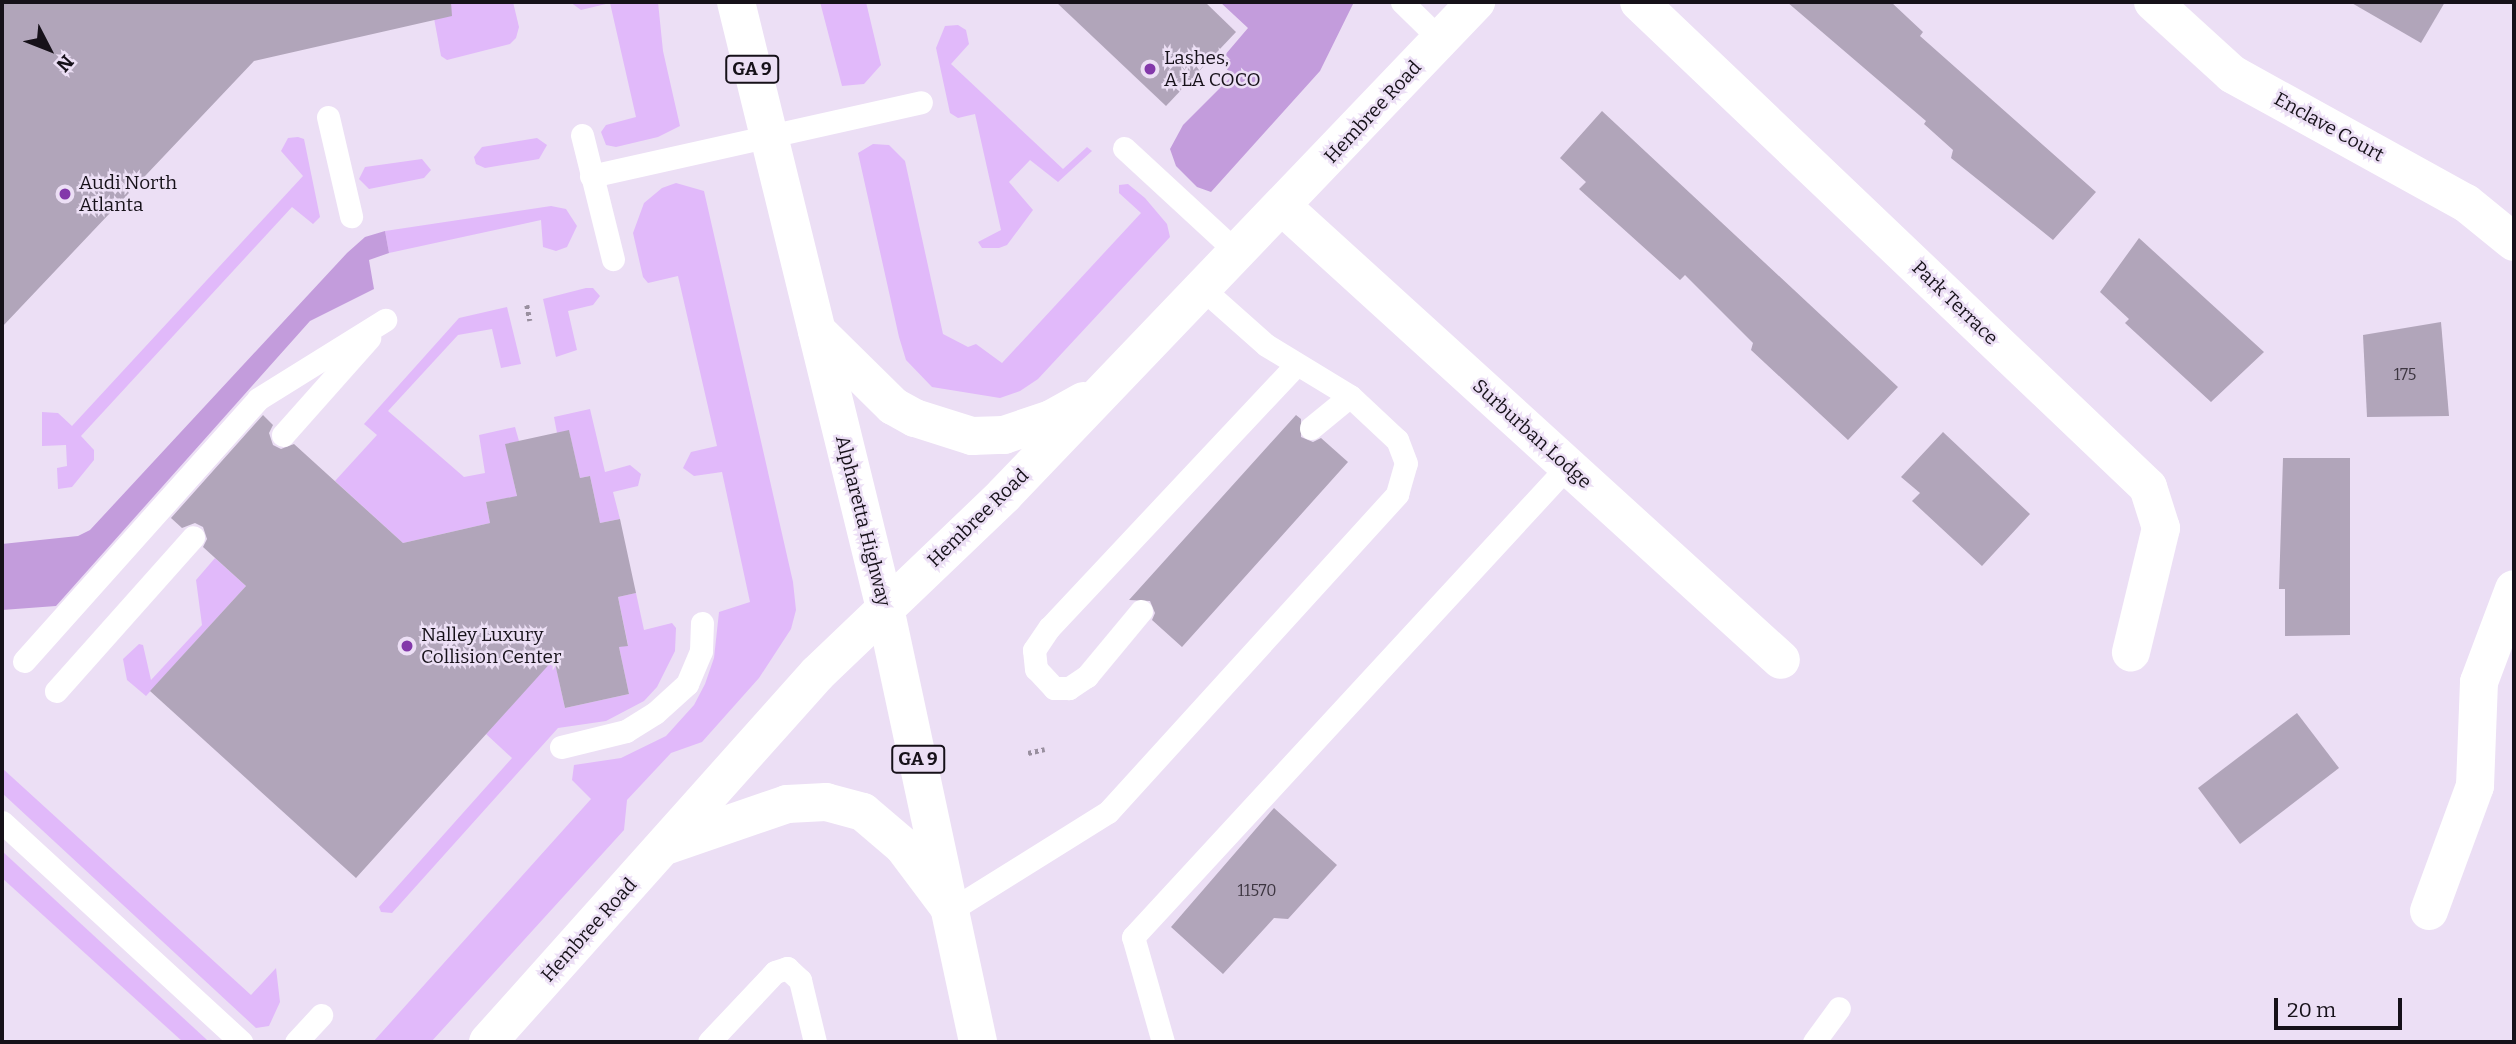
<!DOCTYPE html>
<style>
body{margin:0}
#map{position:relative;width:2516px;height:1044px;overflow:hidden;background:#ecdff5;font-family:Bitter,serif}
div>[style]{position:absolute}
.green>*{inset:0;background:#e1b9fa}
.forest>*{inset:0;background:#c39cdc}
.building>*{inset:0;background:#b1a5ba}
.path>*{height:4.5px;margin-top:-2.25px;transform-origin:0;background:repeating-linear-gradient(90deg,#998f9f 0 3.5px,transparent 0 7px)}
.lane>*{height:23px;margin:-11.5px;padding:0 11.5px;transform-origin:11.5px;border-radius:11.5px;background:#fff}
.street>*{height:38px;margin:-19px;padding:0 19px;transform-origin:19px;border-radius:19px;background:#fff}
.secondary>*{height:38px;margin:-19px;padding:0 19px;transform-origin:19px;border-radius:19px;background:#fff}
.highway>*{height:38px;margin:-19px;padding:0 19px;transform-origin:19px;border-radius:19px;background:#fff}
.dots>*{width:19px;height:19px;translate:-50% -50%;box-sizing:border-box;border:4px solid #ecdff5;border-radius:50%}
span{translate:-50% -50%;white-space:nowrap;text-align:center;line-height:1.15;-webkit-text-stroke:5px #ecdff5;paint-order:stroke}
.number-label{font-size:16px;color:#3d3641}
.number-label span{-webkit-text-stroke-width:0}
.shield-label span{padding:2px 5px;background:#ecdff5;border:2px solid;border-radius:5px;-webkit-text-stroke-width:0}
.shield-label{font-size:18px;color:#161119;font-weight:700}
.poi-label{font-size:19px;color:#161119}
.left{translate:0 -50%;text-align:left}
.street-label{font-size:19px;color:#161119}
.frame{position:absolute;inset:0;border:4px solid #161119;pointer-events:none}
.north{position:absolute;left:14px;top:14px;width:70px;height:70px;-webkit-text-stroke:5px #ecdff5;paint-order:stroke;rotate:132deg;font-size:19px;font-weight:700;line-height:28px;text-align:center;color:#161119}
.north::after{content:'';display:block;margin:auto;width:24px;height:32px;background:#161119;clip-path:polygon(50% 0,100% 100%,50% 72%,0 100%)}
.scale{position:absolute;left:2274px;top:998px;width:128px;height:32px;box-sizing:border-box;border:4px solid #161119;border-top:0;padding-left:9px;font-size:21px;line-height:24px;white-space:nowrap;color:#161119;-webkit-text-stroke:5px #ecdff5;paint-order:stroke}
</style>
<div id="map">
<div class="green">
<div style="clip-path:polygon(431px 2px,513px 2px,519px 27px,516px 38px,510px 44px,447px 60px,441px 56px)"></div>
<div style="clip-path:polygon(570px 2px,658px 2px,663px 51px,680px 126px,658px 137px,616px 147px,606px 145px,601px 132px,606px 125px,636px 117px,610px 3px,581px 10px)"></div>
<div style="clip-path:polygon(820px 2px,866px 2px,881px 65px,864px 84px,842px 86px)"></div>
<div style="clip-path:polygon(958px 25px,966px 30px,969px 44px,951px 64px,1063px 169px,1087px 147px,1092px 151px,1058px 182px,1030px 160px,1009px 182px,1033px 210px,1007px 245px,999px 248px,982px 248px,978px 242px,1001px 230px,975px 114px,958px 118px,950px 113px,936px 48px,945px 26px)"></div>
<div style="clip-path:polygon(298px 137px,304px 139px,320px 217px,313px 224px,292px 207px,81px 436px,94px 450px,94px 460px,72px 487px,58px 489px,57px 468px,67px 466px,66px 445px,42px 446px,42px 412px,58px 413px,72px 426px,303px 176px,281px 151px,288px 138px)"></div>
<div style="clip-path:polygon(537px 138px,547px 145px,539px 159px,485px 168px,476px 164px,474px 157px,482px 147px)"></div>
<div style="clip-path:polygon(873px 144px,889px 145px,905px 161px,943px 334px,968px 347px,976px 344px,1002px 363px,1141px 213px,1119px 193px,1119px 185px,1128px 184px,1145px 198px,1167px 224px,1170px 237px,1038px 379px,1020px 391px,1000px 398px,932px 387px,906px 360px,899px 337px,858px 153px)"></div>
<div style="clip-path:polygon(422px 159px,431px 170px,424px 178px,369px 189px,359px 179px,365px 167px)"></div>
<div style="clip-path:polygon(676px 183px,704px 191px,793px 582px,796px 610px,791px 629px,759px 678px,702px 742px,671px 753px,627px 800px,624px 830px,431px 1042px,373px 1042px,591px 799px,572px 780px,574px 765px,621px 758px,666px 736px,694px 705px,705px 684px,714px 658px,719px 612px,750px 602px,722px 472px,694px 476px,683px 468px,691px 452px,717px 446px,678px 276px,648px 283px,643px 277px,633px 233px,644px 203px,662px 188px)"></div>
<div style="clip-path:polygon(551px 206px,566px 209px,577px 226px,567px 247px,556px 251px,543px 247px,541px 220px,389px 253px,385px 231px)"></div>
<div style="clip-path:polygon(586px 288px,593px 288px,600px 296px,593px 305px,568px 311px,577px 350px,556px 357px,543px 299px)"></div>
<div style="clip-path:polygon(507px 307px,521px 364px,501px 368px,492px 329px,458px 335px,388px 411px,464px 477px,485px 473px,479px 435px,515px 427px,519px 441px,506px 445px,519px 506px,515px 507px,512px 497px,486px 502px,490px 523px,403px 543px,335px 481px,377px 435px,364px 424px,459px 318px)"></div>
<div style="clip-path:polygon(590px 409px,605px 472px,630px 465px,641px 474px,638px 486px,613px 492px,620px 519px,600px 523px,590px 476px,580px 478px,569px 431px,557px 433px,554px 417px)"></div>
<div style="clip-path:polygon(215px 558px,246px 586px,146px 696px,127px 680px,123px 659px,139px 644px,143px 645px,151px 680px,202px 625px,196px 580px)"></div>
<div style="clip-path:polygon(636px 593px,644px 630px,672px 623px,676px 628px,675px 651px,657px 687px,644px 701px,606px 721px,558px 728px,392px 913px,381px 912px,379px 907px,512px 758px,486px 734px,554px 658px,565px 708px,629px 694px,619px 647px,628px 645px,618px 597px)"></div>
<div style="clip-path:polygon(2px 768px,251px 995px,276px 968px,280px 1002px,269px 1026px,256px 1028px,2px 793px)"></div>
<div style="clip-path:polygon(2px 851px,206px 1039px,209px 1042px,183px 1042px,2px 878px)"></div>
</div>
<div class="forest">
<div style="clip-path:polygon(1220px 2px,1354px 2px,1320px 71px,1211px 192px,1197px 187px,1176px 166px,1170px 149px,1183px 125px,1233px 75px,1219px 62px,1248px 28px)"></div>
<div style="clip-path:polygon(385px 231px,389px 253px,369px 260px,374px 289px,310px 321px,56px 606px,2px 610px,2px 544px,78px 536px,90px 530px,347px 253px,365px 237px)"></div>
</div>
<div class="building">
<div style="clip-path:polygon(2px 2px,451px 2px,452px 16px,254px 61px,2px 327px)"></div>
<div style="clip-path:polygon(1056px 2px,1205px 2px,1236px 32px,1166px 106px)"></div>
<div style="clip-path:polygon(1787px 2px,1891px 2px,1923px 32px,1920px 36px,2096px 192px,2053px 240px,1951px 158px,1953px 150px,1924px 124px,1926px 121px)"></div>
<div style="clip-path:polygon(2350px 2px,2445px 2px,2421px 43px)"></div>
<div style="clip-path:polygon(1602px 111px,1898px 387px,1848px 440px,1751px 350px,1753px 343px,1685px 275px,1680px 280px,1579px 189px,1586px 182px,1560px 158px)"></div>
<div style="clip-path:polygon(2139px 238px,2264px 352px,2211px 402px,2125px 323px,2129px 319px,2100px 292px)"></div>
<div style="clip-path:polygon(2441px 322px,2449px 416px,2367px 417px,2363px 335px)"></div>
<div style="clip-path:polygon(263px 415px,273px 425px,269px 433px,273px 445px,281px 449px,294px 444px,403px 543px,490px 523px,486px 502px,517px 496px,505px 444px,569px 430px,580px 478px,590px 476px,600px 523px,620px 519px,636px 593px,618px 597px,628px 646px,619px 647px,629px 694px,565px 708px,554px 659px,356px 878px,150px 691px,246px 586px,203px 547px,207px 539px,203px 527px,195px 523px,182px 528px,171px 518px)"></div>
<div style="clip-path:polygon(1296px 415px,1301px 419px,1301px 437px,1313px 442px,1321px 438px,1348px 462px,1182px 647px,1152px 620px,1155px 613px,1150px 601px,1129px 600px)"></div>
<div style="clip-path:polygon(1943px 432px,2030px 514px,1982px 566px,1912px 501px,1920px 493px,1901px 477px)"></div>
<div style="clip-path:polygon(2283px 458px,2350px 458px,2350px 635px,2285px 636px,2285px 589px,2279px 589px)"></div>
<div style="clip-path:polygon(2297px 713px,2339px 768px,2240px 844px,2198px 788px)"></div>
<div style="clip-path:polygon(1274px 808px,1337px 865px,1288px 919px,1274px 918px,1223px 974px,1171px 927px)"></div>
</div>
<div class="path">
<div style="left:527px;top:305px;width:16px;rotate:79deg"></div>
<div style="left:1028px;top:753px;width:17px;rotate:-13deg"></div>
</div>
<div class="lane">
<div style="left:1402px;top:2px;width:54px;rotate:44.3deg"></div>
<div style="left:328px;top:117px;width:102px;rotate:76.9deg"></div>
<div style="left:582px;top:135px;width:128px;rotate:76deg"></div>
<div style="left:1124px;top:148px;width:156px;rotate:42.7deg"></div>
<div style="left:591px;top:176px;width:338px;rotate:-12.6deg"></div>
<div style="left:1311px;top:428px;width:50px;rotate:-39.4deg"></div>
<div style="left:283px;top:435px;width:130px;rotate:-48.4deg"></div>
<div style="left:1141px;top:611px;width:85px;rotate:129.7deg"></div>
<div style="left:1087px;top:676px;width:22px;rotate:146deg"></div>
<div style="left:1069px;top:688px;width:15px;rotate:180deg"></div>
<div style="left:1054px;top:688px;width:26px;rotate:-133deg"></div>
<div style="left:1036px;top:669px;width:19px;rotate:-96deg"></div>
<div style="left:1034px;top:650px;width:27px;rotate:-56deg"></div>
<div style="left:1049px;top:628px;width:361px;rotate:-46.8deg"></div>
<div style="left:24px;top:661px;width:351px;rotate:-48.2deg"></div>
<div style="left:258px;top:399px;width:150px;rotate:-31.9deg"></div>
<div style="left:56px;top:691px;width:206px;rotate:-48.3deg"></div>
<div style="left:561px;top:747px;width:67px;rotate:-13.8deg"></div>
<div style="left:626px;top:731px;width:34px;rotate:-32deg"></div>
<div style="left:655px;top:713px;width:43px;rotate:-42.2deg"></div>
<div style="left:687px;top:684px;width:36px;rotate:-67deg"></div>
<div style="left:701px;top:651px;width:28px;rotate:-88deg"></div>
<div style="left:2px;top:822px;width:325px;rotate:42.6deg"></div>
<div style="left:951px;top:910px;width:185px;rotate:-32deg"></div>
<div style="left:1108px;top:812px;width:430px;rotate:-47.7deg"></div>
<div style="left:1397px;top:494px;width:32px;rotate:-74deg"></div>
<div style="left:1406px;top:463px;width:25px;rotate:-111deg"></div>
<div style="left:1397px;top:440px;width:64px;rotate:-136.9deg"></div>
<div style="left:1350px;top:396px;width:98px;rotate:-148.7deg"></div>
<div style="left:1266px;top:345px;width:83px;rotate:-138.4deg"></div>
<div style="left:296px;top:1042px;width:37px;rotate:-47deg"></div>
<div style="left:709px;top:1042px;width:96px;rotate:-46.7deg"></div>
<div style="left:775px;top:972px;width:13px;rotate:-18deg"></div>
<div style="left:787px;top:968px;width:18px;rotate:43deg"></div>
<div style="left:800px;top:980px;width:64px;rotate:76.4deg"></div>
<div style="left:1163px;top:1042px;width:109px;rotate:-105.9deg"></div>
<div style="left:1133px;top:937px;width:641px;rotate:-47.28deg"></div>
<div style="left:1814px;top:1042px;width:42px;rotate:-53.7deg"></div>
</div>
<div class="street">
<div style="left:1639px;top:2px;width:703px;rotate:43.62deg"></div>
<div style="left:2148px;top:487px;width:43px;rotate:72.4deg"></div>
<div style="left:2161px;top:528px;width:128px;rotate:103.6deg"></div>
<div style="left:2153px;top:2px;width:107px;rotate:42.3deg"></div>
<div style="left:2232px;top:74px;width:267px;rotate:28.9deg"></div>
<div style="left:2466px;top:203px;width:62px;rotate:39.1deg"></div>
<div style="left:1283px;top:207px;width:673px;rotate:42.29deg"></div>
<div style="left:2429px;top:911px;width:133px;rotate:-69.8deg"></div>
<div style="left:2475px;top:786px;width:104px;rotate:-87.8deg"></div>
<div style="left:2479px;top:682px;width:99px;rotate:-69.4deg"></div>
</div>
<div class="secondary">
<div style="left:817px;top:331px;width:107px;rotate:44.6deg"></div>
<div style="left:893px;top:406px;width:25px;rotate:29deg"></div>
<div style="left:915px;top:418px;width:60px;rotate:17.5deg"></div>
<div style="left:972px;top:436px;width:32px;rotate:-2deg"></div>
<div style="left:1004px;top:435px;width:50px;rotate:-18.8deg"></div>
<div style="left:1051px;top:419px;width:37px;rotate:-29deg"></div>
<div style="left:668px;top:845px;width:126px;rotate:-19deg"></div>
<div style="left:787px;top:804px;width:39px;rotate:-3deg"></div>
<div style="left:826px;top:802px;width:38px;rotate:15deg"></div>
<div style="left:863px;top:812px;width:52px;rotate:40.4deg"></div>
<div style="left:903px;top:846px;width:80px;rotate:53.1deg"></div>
<div style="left:488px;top:1042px;width:494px;rotate:-48.2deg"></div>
<div style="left:817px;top:674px;width:259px;rotate:-43.7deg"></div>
<div style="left:1004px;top:495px;width:683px;rotate:-46.25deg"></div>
</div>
<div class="highway">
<div style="left:736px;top:2px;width:624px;rotate:76.19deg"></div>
<div style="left:885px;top:608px;width:444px;rotate:77.9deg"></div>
</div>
<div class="dots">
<div style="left:1150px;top:69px;background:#8338aa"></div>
<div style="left:65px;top:194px;background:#8338aa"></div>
<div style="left:407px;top:646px;background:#8338aa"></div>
</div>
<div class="number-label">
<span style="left:2405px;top:375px">175</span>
<span style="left:1257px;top:891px">11570</span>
</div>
<div class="shield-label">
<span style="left:752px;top:69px">GA 9</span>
<span style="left:918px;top:759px">GA 9</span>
</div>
<div class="poi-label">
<span class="left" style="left:1164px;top:69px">Lashes,<br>A LA COCO</span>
<span class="left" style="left:79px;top:194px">Audi North<br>Atlanta</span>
<span class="left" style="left:421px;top:646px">Nalley Luxury<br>Collision Center</span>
</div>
<div class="street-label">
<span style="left:1373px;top:112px;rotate:-47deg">Hembree Road</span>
<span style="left:2329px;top:127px;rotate:29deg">Enclave Court</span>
<span style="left:1955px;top:303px;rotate:44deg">Park Terrace</span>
<span style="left:1532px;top:434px;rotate:42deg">Surburban Lodge</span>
<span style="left:978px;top:518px;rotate:-44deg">Hembree Road</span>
<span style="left:863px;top:521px;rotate:76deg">Alpharetta Highway</span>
<span style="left:589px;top:930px;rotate:-48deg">Hembree Road</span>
</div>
<div class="frame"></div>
<div class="north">N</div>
<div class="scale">20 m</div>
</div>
